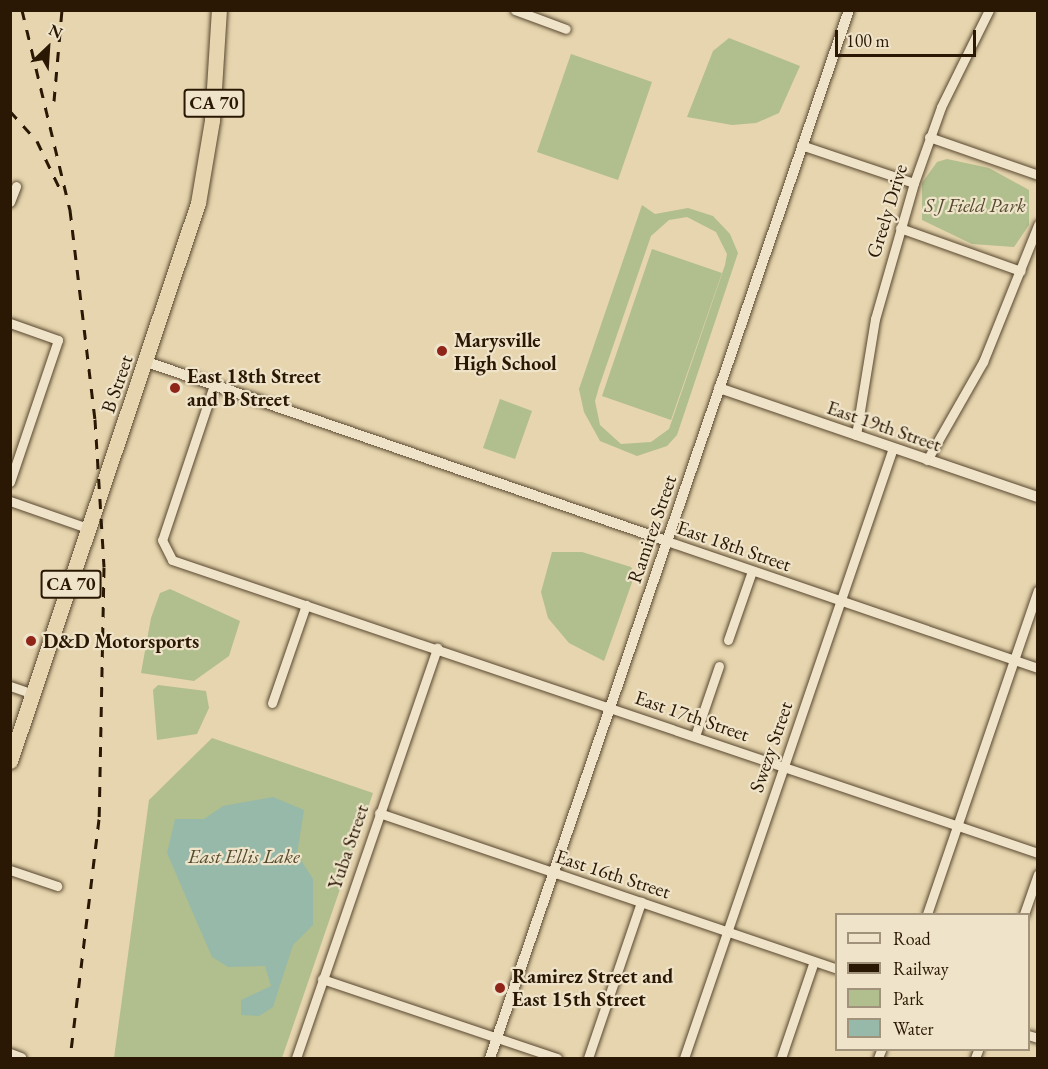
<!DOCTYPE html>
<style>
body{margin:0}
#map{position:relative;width:1048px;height:1069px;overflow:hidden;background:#e6d5ae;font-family:"EB Garamond",serif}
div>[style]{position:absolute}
.green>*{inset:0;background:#b1be8d}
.water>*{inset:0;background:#96b9a9}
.roads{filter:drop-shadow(0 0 2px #59472f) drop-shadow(0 0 2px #59472f)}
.minor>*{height:9px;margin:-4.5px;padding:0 4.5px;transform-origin:4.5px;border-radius:4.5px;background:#efe4ca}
.tertiary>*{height:10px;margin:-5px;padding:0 5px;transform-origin:5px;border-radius:5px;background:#efe4ca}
.trunk>*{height:15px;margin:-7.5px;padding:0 7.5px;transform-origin:7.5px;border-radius:7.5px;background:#e6d5ae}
.rail>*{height:3px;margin-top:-1.5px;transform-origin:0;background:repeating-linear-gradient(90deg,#2a1805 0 10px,transparent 0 20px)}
.dots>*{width:16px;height:16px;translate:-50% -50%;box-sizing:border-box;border:3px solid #efe4ca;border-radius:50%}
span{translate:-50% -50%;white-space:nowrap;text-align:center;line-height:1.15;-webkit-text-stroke:4.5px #efe4ca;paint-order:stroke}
.shield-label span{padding:2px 4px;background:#efe4ca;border:2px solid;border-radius:4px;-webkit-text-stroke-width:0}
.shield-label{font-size:18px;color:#2a1805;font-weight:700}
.park-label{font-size:20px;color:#524a2e;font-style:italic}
.street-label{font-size:20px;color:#2a1805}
.poi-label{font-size:20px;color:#2a1805;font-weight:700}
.left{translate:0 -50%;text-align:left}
.frame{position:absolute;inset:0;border:12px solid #2a1805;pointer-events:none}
.legend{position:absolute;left:835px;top:913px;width:195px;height:138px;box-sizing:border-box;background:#efe4ca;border:2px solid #a0927b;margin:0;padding:8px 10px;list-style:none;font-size:18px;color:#2a1805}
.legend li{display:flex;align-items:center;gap:12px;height:30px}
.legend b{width:30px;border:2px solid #a0927b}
.north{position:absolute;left:18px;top:18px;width:60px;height:60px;-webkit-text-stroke:4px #efe4ca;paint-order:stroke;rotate:25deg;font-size:16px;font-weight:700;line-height:24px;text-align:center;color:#2a1805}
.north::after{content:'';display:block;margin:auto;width:21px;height:27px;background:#2a1805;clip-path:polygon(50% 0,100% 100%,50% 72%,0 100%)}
.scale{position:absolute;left:835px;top:30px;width:141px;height:27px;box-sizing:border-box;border:3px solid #2a1805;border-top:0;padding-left:8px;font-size:18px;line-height:21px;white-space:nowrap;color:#2a1805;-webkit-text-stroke:4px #efe4ca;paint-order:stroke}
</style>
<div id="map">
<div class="green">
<div style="clip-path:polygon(729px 38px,800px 66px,779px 113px,756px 123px,732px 125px,687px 117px,713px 51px)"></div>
<div style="clip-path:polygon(571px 54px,652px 82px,618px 180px,537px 152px)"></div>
<div style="clip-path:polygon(947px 159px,989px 168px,1029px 190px,1029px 225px,1014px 247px,972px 244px,922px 220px,922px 183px,937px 162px)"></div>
<div style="clip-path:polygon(evenodd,642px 205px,655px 214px,688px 208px,713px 216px,730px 234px,738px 253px,677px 435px,667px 446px,637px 456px,600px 441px,584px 412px,579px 389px,642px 205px,687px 217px,716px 232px,727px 254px,725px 265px,669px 429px,651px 442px,621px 444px,600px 425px,595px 401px,599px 387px,651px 236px,669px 220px,687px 217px)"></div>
<div style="clip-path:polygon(652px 249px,722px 273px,671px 420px,602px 396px)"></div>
<div style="clip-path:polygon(500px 399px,532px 411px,515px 459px,483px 448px)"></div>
<div style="clip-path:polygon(552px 552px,582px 552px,631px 567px,635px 574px,604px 661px,569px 643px,548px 618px,541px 592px)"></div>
<div style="clip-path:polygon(170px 589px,240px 621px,229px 656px,194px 681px,141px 673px,151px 618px,160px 593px)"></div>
<div style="clip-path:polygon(158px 685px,206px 691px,209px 708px,197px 734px,157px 740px,153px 690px)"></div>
<div style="clip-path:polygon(212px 738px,373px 793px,282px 1058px,114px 1058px,149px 800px)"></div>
</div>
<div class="water">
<div style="clip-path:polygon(273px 797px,304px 810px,297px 854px,313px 879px,313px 925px,293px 945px,273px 1007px,259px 1016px,241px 1015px,241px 1000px,271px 986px,265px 966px,228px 967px,212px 957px,167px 853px,175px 819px,204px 819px,223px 806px)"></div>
</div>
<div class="roads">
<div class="minor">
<div style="left:515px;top:10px;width:54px;rotate:20.4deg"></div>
<div style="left:929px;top:137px;width:115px;rotate:19.2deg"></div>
<div style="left:801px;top:145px;width:119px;rotate:18.6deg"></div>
<div style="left:10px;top:202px;width:17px;rotate:-69deg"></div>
<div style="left:900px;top:228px;width:128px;rotate:19.6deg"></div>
<div style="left:10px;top:323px;width:51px;rotate:19.5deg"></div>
<div style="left:58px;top:340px;width:150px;rotate:108.7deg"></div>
<div style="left:214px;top:385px;width:163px;rotate:108.5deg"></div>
<div style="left:162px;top:540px;width:22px;rotate:63deg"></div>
<div style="left:172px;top:560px;width:914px;rotate:18.69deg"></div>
<div style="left:856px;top:435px;width:118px;rotate:-80.7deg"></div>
<div style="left:875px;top:319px;width:141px;rotate:-74deg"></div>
<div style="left:914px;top:183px;width:81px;rotate:-70.4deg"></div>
<div style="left:941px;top:107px;width:108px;rotate:-63.7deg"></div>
<div style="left:927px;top:460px;width:113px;rotate:-60.3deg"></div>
<div style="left:983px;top:362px;width:148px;rotate:-68.1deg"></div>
<div style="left:10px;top:501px;width:85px;rotate:19.3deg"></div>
<div style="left:667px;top:541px;width:392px;rotate:18.9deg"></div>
<div style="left:728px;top:640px;width:73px;rotate:-70.8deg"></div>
<div style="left:10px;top:686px;width:24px;rotate:19deg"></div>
<div style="left:272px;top:703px;width:104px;rotate:-70.9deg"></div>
<div style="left:695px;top:736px;width:74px;rotate:-71.1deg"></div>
<div style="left:379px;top:813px;width:483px;rotate:18.8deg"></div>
<div style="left:10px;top:870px;width:50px;rotate:18.8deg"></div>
<div style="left:927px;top:914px;width:342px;rotate:-71.1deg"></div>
<div style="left:1024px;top:914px;width:42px;rotate:-70.7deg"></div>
<div style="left:322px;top:979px;width:248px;rotate:18.6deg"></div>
<div style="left:1028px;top:1035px;width:10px;rotate:17deg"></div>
<div style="left:10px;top:1053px;width:12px;rotate:20deg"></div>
<div style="left:296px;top:1058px;width:434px;rotate:-71deg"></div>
<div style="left:588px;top:1058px;width:165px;rotate:-71.2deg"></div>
<div style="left:684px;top:1058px;width:645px;rotate:-71.09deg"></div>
<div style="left:781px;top:1058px;width:102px;rotate:-71.2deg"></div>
<div style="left:878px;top:1058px;width:9px;rotate:-69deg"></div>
<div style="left:975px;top:1058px;width:9px;rotate:-69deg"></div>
</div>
<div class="tertiary">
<div style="left:147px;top:362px;width:550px;rotate:19deg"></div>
<div style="left:719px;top:388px;width:337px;rotate:18.9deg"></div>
<div style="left:490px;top:1058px;width:1108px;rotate:-71.09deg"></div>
</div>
<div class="trunk">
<div style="left:10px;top:761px;width:589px;rotate:-71.38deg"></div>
<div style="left:198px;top:203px;width:84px;rotate:-80.4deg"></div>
<div style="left:212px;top:120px;width:110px;rotate:-86.4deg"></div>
</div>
</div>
<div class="rail">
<div style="left:22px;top:10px;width:206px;rotate:76.5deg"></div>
<div style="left:70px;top:210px;width:210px;rotate:83.2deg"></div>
<div style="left:95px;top:419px;width:148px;rotate:86.5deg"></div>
<div style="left:104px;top:567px;width:252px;rotate:91.1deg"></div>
<div style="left:99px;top:819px;width:241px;rotate:96.9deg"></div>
<div style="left:54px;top:101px;width:91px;rotate:-85deg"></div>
<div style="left:10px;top:111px;width:40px;rotate:48deg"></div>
<div style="left:37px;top:141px;width:53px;rotate:64.4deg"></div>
</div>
<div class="dots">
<div style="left:442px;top:351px;background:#8f2418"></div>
<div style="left:175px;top:388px;background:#8f2418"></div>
<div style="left:31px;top:641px;background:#8f2418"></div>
<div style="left:500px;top:988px;background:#8f2418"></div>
</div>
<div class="shield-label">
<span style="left:214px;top:103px">CA 70</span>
<span style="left:71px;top:584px">CA 70</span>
</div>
<div class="park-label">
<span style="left:975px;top:205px">S J Field Park</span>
<span style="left:244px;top:856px">East Ellis Lake</span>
</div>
<div class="street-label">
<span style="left:887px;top:211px;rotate:-73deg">Greely Drive</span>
<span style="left:117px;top:384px;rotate:-71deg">B Street</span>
<span style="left:884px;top:426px;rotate:19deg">East 19th Street</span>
<span style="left:652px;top:529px;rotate:-71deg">Ramirez Street</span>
<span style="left:734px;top:546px;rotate:19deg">East 18th Street</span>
<span style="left:692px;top:716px;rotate:19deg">East 17th Street</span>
<span style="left:771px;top:747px;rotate:-71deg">Swezy Street</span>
<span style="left:348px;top:847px;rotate:-71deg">Yuba Street</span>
<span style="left:613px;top:874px;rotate:18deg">East 16th Street</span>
</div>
<div class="poi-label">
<span class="left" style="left:454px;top:352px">Marysville<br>High School</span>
<span class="left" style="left:187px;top:388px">East 18th Street<br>and B Street</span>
<span class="left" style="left:43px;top:641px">D&amp;D Motorsports</span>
<span class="left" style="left:512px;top:988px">Ramirez Street and<br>East 15th Street</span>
</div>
<div class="frame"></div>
<ul class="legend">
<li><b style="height:8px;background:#efe4ca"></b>Road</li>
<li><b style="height:8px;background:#2a1805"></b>Railway</li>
<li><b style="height:16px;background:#b1be8d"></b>Park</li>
<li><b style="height:16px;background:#96b9a9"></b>Water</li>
</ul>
<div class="north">N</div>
<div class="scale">100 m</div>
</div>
